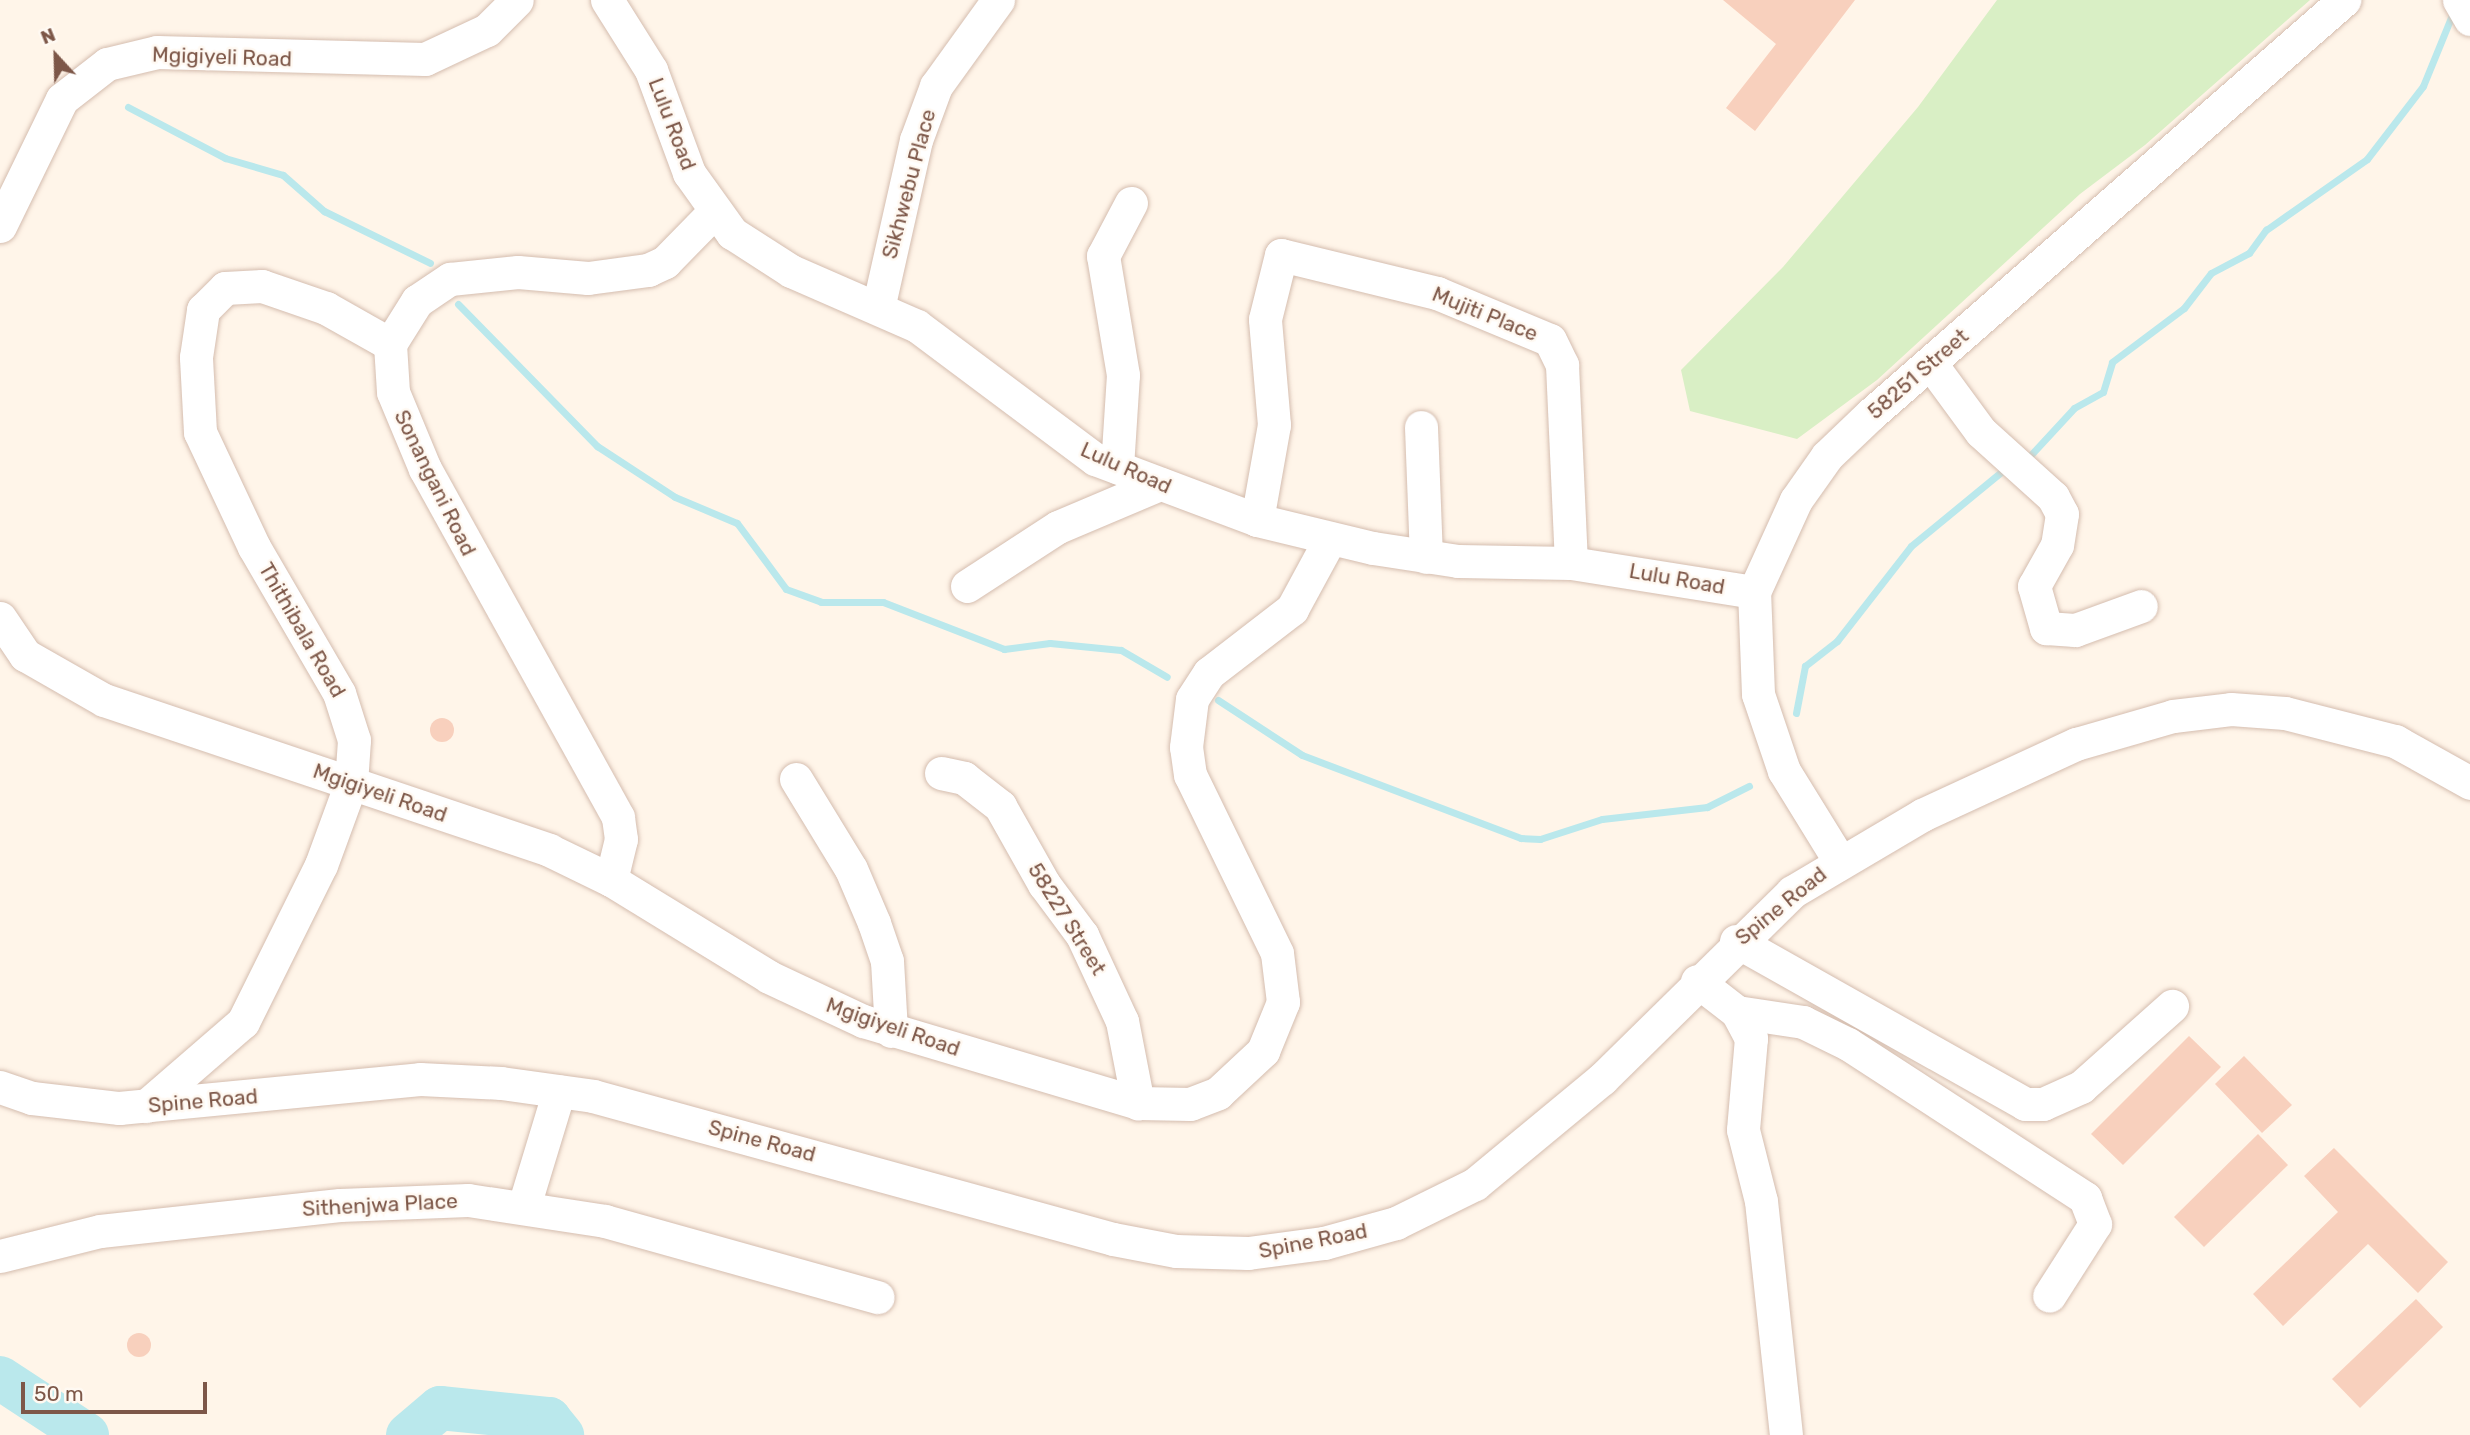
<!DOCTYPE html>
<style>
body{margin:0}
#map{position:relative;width:2470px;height:1435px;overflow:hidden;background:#fff5e9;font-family:Rubik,sans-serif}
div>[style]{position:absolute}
.green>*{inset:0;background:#d9efc5}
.stream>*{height:7px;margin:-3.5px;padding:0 3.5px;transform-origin:3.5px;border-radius:3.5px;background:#bae8ec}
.river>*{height:44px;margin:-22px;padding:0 22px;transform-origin:22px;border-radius:22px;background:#bae8ec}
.building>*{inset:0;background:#f8d0bd}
.round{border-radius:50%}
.roads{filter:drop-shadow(0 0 2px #d5bdaf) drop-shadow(0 0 2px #d5bdaf)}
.minor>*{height:33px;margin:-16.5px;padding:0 16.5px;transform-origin:16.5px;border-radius:16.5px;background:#fff}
span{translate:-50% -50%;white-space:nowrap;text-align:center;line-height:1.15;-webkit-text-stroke:5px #fff9f2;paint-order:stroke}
.street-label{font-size:21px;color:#7d5748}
.north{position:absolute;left:21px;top:21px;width:70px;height:70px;-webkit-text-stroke:5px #fff9f2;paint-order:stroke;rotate:338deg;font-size:19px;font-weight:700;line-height:28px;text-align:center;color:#7d5748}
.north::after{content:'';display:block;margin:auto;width:24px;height:32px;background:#7d5748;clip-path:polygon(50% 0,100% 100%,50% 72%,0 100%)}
.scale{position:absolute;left:21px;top:1382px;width:186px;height:32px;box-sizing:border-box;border:4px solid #7d5748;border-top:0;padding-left:9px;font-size:21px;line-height:24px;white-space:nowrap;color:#7d5748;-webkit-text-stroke:5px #fff9f2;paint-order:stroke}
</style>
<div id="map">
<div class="green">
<div style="clip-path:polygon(1997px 0,2310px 0,2145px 145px,2080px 194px,1877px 380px,1797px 439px,1690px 411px,1681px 370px,1783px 267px,1918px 107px)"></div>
</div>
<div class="stream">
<div style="left:128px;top:107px;width:110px;rotate:27.7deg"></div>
<div style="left:225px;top:158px;width:60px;rotate:16.3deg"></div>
<div style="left:283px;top:175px;width:55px;rotate:41.3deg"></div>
<div style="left:324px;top:211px;width:118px;rotate:26.1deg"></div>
<div style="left:458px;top:304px;width:199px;rotate:45.6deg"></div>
<div style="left:597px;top:446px;width:93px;rotate:33.2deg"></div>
<div style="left:675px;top:497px;width:67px;rotate:22.8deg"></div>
<div style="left:737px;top:523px;width:82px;rotate:53.4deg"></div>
<div style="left:786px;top:589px;width:37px;rotate:20deg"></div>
<div style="left:821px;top:602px;width:62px"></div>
<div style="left:883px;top:602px;width:130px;rotate:21.2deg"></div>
<div style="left:1004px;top:649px;width:46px;rotate:-7.4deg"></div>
<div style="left:1050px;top:643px;width:71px;rotate:5.6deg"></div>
<div style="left:1121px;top:650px;width:53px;rotate:30.4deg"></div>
<div style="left:2027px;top:459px;width:69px;rotate:-47.3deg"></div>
<div style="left:2074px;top:408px;width:33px;rotate:-29deg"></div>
<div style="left:2103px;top:392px;width:31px;rotate:-73deg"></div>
<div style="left:2112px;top:362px;width:90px;rotate:-36.9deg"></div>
<div style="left:2184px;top:308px;width:44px;rotate:-52.4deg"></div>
<div style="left:2211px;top:273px;width:43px;rotate:-27.8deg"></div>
<div style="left:2249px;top:253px;width:29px;rotate:-54deg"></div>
<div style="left:2266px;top:230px;width:123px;rotate:-35.1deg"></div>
<div style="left:2367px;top:159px;width:92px;rotate:-52.5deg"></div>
<div style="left:2423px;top:86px;width:77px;rotate:-67.8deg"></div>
<div style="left:1218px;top:700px;width:100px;rotate:33.2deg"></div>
<div style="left:1302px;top:755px;width:234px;rotate:20.8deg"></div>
<div style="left:1521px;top:838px;width:19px;rotate:3deg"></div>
<div style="left:1540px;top:839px;width:65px;rotate:-17.9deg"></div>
<div style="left:1602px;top:819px;width:106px;rotate:-6.5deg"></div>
<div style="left:1707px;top:807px;width:47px;rotate:-26.6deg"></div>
<div style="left:1796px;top:713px;width:48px;rotate:-79.2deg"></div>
<div style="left:1805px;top:666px;width:41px;rotate:-38deg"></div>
<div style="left:1837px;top:641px;width:120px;rotate:-52.1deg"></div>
<div style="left:1911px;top:546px;width:117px;rotate:-39.4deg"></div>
</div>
<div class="river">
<div style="left:0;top:1378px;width:104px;rotate:33.2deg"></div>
<div style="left:408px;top:1435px;width:42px;rotate:-40.2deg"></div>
<div style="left:440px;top:1408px;width:110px;rotate:5.8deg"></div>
<div style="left:549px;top:1419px;width:21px;rotate:51deg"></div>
</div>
<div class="building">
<div style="clip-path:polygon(1723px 0,1855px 0,1755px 131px,1726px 108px,1776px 44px)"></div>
<div class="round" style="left:430px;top:718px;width:24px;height:24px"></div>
<div style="clip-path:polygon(2189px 1036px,2221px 1067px,2123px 1165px,2091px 1134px)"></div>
<div style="clip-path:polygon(2244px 1056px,2292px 1105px,2262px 1133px,2215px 1084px)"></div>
<div style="clip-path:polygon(2258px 1134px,2288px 1165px,2204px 1247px,2174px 1217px)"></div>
<div style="clip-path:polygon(2334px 1148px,2448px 1262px,2418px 1293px,2368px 1244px,2283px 1326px,2253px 1294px,2338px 1212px,2304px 1176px)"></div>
<div style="clip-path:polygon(2416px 1299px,2443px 1327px,2360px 1408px,2332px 1379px)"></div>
<div class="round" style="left:127px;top:1333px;width:24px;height:24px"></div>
</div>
<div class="roads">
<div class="minor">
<div style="left:607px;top:0;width:83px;rotate:57.8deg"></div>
<div style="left:651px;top:70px;width:110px;rotate:69.7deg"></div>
<div style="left:689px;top:173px;width:74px;rotate:54.4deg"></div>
<div style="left:732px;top:233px;width:70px;rotate:32.8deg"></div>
<div style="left:791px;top:271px;width:137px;rotate:23.6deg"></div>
<div style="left:917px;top:326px;width:222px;rotate:36.8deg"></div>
<div style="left:1095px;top:459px;width:173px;rotate:20.6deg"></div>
<div style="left:1257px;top:520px;width:119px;rotate:13.6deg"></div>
<div style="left:1373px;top:548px;width:86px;rotate:8.7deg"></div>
<div style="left:1458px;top:561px;width:113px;rotate:1deg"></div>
<div style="left:1571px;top:563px;width:185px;rotate:9deg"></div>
<div style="left:2459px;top:0;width:22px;rotate:60deg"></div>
<div style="left:0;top:226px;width:141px;rotate:-64deg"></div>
<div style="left:62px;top:99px;width:57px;rotate:-37.9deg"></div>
<div style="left:107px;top:64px;width:51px;rotate:-13.5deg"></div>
<div style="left:157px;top:52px;width:268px;rotate:1.5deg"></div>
<div style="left:425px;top:59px;width:68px;rotate:-25.1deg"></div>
<div style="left:487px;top:30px;width:42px;rotate:-45deg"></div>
<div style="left:879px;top:304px;width:168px;rotate:-77.3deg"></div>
<div style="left:916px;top:140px;width:58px;rotate:-69.7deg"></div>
<div style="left:936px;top:86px;width:106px;rotate:-54.2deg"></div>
<div style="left:1931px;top:364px;width:84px;rotate:53.7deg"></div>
<div style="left:1981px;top:432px;width:97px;rotate:42.1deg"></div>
<div style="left:2053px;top:497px;width:19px;rotate:62deg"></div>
<div style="left:2062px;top:514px;width:31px;rotate:99deg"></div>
<div style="left:2057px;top:545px;width:47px;rotate:119.3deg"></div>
<div style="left:2034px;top:586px;width:44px;rotate:74.1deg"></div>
<div style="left:2046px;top:628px;width:29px;rotate:4deg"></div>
<div style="left:2075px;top:630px;width:70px;rotate:-20deg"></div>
<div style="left:1421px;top:427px;width:130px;rotate:87.8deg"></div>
<div style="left:1117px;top:467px;width:92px;rotate:-86.3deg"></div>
<div style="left:1123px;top:375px;width:121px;rotate:-99.5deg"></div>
<div style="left:1103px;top:256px;width:60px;rotate:-62.2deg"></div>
<div style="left:1257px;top:520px;width:97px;rotate:-79.9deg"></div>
<div style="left:1274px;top:425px;width:106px;rotate:-94.9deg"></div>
<div style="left:1265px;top:319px;width:66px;rotate:-76deg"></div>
<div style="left:1281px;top:255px;width:161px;rotate:13.7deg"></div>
<div style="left:1437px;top:293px;width:122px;rotate:22.6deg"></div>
<div style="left:1550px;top:340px;width:28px;rotate:64deg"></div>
<div style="left:1562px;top:365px;width:198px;rotate:87.4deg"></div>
<div style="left:967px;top:586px;width:108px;rotate:-33deg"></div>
<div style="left:1058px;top:527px;width:111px;rotate:-22.9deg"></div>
<div style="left:0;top:618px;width:45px;rotate:56deg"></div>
<div style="left:25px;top:655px;width:91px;rotate:29.7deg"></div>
<div style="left:104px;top:700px;width:470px;rotate:18.6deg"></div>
<div style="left:549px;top:850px;width:69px;rotate:25.8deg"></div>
<div style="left:611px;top:880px;width:185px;rotate:31.5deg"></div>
<div style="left:769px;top:977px;width:104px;rotate:25.1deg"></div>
<div style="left:863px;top:1021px;width:287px;rotate:16.6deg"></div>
<div style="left:1138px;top:1103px;width:52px;rotate:1.1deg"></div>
<div style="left:1190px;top:1104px;width:30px;rotate:-21deg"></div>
<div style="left:1218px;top:1093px;width:62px;rotate:-43deg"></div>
<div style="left:1263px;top:1051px;width:53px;rotate:-67.8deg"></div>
<div style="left:1283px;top:1002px;width:49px;rotate:-97deg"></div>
<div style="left:1277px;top:953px;width:198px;rotate:-116deg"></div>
<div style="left:1190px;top:775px;width:28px;rotate:-98deg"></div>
<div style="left:1186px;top:747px;width:48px;rotate:-82.9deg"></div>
<div style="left:1192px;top:699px;width:31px;rotate:-57deg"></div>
<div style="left:1209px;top:673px;width:105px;rotate:-37.6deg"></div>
<div style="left:1292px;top:609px;width:80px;rotate:-61.5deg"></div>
<div style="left:941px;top:773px;width:24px;rotate:12deg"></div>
<div style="left:964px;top:778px;width:46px;rotate:37.9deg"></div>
<div style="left:1000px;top:806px;width:90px;rotate:60.6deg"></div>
<div style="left:1044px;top:884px;width:64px;rotate:53.3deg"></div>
<div style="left:1082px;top:935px;width:95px;rotate:65.1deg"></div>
<div style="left:1122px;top:1021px;width:84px;rotate:79deg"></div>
<div style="left:796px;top:779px;width:105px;rotate:58.6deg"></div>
<div style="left:851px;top:869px;width:59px;rotate:66.9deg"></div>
<div style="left:874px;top:923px;width:40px;rotate:71.1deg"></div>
<div style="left:887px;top:961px;width:70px;rotate:86.7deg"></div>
<div style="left:1839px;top:860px;width:105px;rotate:-121.7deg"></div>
<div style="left:1784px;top:771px;width:81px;rotate:-108.7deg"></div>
<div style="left:1758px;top:694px;width:102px;rotate:-92.2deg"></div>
<div style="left:1754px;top:592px;width:101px;rotate:-65.5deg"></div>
<div style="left:1796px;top:500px;width:54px;rotate:-54.8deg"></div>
<div style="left:1827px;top:456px;width:61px;rotate:-43.7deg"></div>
<div style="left:1871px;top:414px;width:629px;rotate:-41.19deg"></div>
<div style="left:611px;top:880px;width:42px;rotate:-76.3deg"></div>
<div style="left:621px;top:839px;width:22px;rotate:-98deg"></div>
<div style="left:618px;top:817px;width:398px;rotate:-119deg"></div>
<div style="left:425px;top:469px;width:83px;rotate:-112.6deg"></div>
<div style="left:393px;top:392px;width:48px;rotate:-93.6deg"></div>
<div style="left:390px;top:344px;width:51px;rotate:-57.9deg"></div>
<div style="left:417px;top:301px;width:40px;rotate:-34deg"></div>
<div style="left:450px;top:279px;width:68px;rotate:-5.9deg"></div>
<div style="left:518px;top:272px;width:70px;rotate:4.9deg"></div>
<div style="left:588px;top:278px;width:61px;rotate:-7.6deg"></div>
<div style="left:648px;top:270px;width:19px;rotate:-25deg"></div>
<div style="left:665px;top:262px;width:71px;rotate:-45.6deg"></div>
<div style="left:1736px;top:941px;width:332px;rotate:29.4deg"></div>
<div style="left:2025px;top:1104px;width:18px"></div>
<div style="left:2043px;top:1104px;width:42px;rotate:-24.1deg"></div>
<div style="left:2081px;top:1087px;width:122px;rotate:-41.7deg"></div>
<div style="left:1697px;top:981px;width:51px;rotate:37.8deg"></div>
<div style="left:1737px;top:1012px;width:30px;rotate:62deg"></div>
<div style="left:1751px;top:1038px;width:92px;rotate:95deg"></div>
<div style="left:1743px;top:1130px;width:73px;rotate:75.8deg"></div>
<div style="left:1761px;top:1201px;width:235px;rotate:83.9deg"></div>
<div style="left:1737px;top:1012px;width:67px;rotate:8.6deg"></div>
<div style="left:1803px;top:1022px;width:50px;rotate:26.1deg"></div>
<div style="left:1848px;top:1044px;width:283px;rotate:33deg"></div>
<div style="left:2085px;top:1198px;width:28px;rotate:69deg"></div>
<div style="left:2095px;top:1224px;width:85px;rotate:122.6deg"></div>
<div style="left:0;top:1087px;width:34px;rotate:19deg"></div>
<div style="left:32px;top:1098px;width:88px;rotate:6.6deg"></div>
<div style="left:119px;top:1108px;width:302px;rotate:-5.5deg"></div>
<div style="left:420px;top:1079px;width:81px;rotate:2.8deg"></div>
<div style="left:501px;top:1083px;width:93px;rotate:8deg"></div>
<div style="left:593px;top:1096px;width:539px;rotate:15.38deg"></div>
<div style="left:1113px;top:1239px;width:64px;rotate:10.8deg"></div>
<div style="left:1176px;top:1251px;width:72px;rotate:1.6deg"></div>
<div style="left:1248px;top:1253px;width:77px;rotate:-7.5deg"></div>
<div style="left:1324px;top:1243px;width:75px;rotate:-15.5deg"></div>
<div style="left:1396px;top:1223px;width:88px;rotate:-26.3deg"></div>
<div style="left:1475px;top:1184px;width:165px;rotate:-39.6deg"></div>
<div style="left:1602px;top:1079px;width:267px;rotate:-44.5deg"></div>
<div style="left:1792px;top:892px;width:151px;rotate:-30.6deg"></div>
<div style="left:1922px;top:815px;width:170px;rotate:-24.8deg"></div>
<div style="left:2076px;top:744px;width:101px;rotate:-16.1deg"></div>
<div style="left:2173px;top:716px;width:58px;rotate:-6.9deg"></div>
<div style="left:2231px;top:709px;width:54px;rotate:4.2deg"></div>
<div style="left:2285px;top:713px;width:114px;rotate:14.3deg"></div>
<div style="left:2395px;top:741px;width:86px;rotate:29.2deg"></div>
<div style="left:146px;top:1106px;width:128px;rotate:-40.9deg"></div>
<div style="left:243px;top:1022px;width:175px;rotate:-63.6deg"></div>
<div style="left:321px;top:865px;width:87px;rotate:-69.9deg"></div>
<div style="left:351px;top:783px;width:43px;rotate:-86deg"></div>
<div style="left:354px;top:740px;width:49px;rotate:-107.7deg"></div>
<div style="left:339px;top:693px;width:169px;rotate:-120.2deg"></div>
<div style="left:254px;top:547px;width:127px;rotate:-115.2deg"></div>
<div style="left:200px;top:432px;width:75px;rotate:-93.1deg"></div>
<div style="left:196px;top:357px;width:48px;rotate:-81.5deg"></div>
<div style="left:203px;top:310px;width:31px;rotate:-45deg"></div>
<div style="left:225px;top:288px;width:37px;rotate:-3deg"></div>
<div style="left:262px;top:286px;width:68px;rotate:19deg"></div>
<div style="left:326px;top:308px;width:73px;rotate:29.4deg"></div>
<div style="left:524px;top:1206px;width:120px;rotate:-73.1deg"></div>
<div style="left:0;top:1256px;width:103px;rotate:-14deg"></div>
<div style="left:100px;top:1231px;width:241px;rotate:-6.2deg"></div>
<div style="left:340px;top:1205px;width:128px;rotate:-2.2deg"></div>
<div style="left:468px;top:1200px;width:139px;rotate:8.7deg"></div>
<div style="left:605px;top:1221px;width:283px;rotate:15.6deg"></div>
</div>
</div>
<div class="street-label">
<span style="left:222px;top:57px;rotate:2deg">Mgigiyeli Road</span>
<span style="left:672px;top:124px;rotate:69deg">Lulu Road</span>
<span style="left:909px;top:184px;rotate:-75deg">Sikhwebu Place</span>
<span style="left:1485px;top:314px;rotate:22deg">Mujiti Place</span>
<span style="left:1918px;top:374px;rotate:-41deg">58251 Street</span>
<span style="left:1126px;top:468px;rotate:24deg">Lulu Road</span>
<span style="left:435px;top:483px;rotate:64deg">Sonangani Road</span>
<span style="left:1677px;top:579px;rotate:10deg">Lulu Road</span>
<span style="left:302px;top:630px;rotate:60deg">Thithibala Road</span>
<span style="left:380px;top:793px;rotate:19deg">Mgigiyeli Road</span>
<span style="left:1781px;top:906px;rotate:-39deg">Spine Road</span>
<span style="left:1067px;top:919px;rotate:58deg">58227 Street</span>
<span style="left:893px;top:1027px;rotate:19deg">Mgigiyeli Road</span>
<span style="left:203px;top:1101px;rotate:-5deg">Spine Road</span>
<span style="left:762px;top:1141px;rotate:15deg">Spine Road</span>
<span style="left:380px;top:1205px;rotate:-3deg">Sithenjwa Place</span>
<span style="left:1313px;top:1241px;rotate:-11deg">Spine Road</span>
</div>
<div class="north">N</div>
<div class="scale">50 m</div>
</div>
